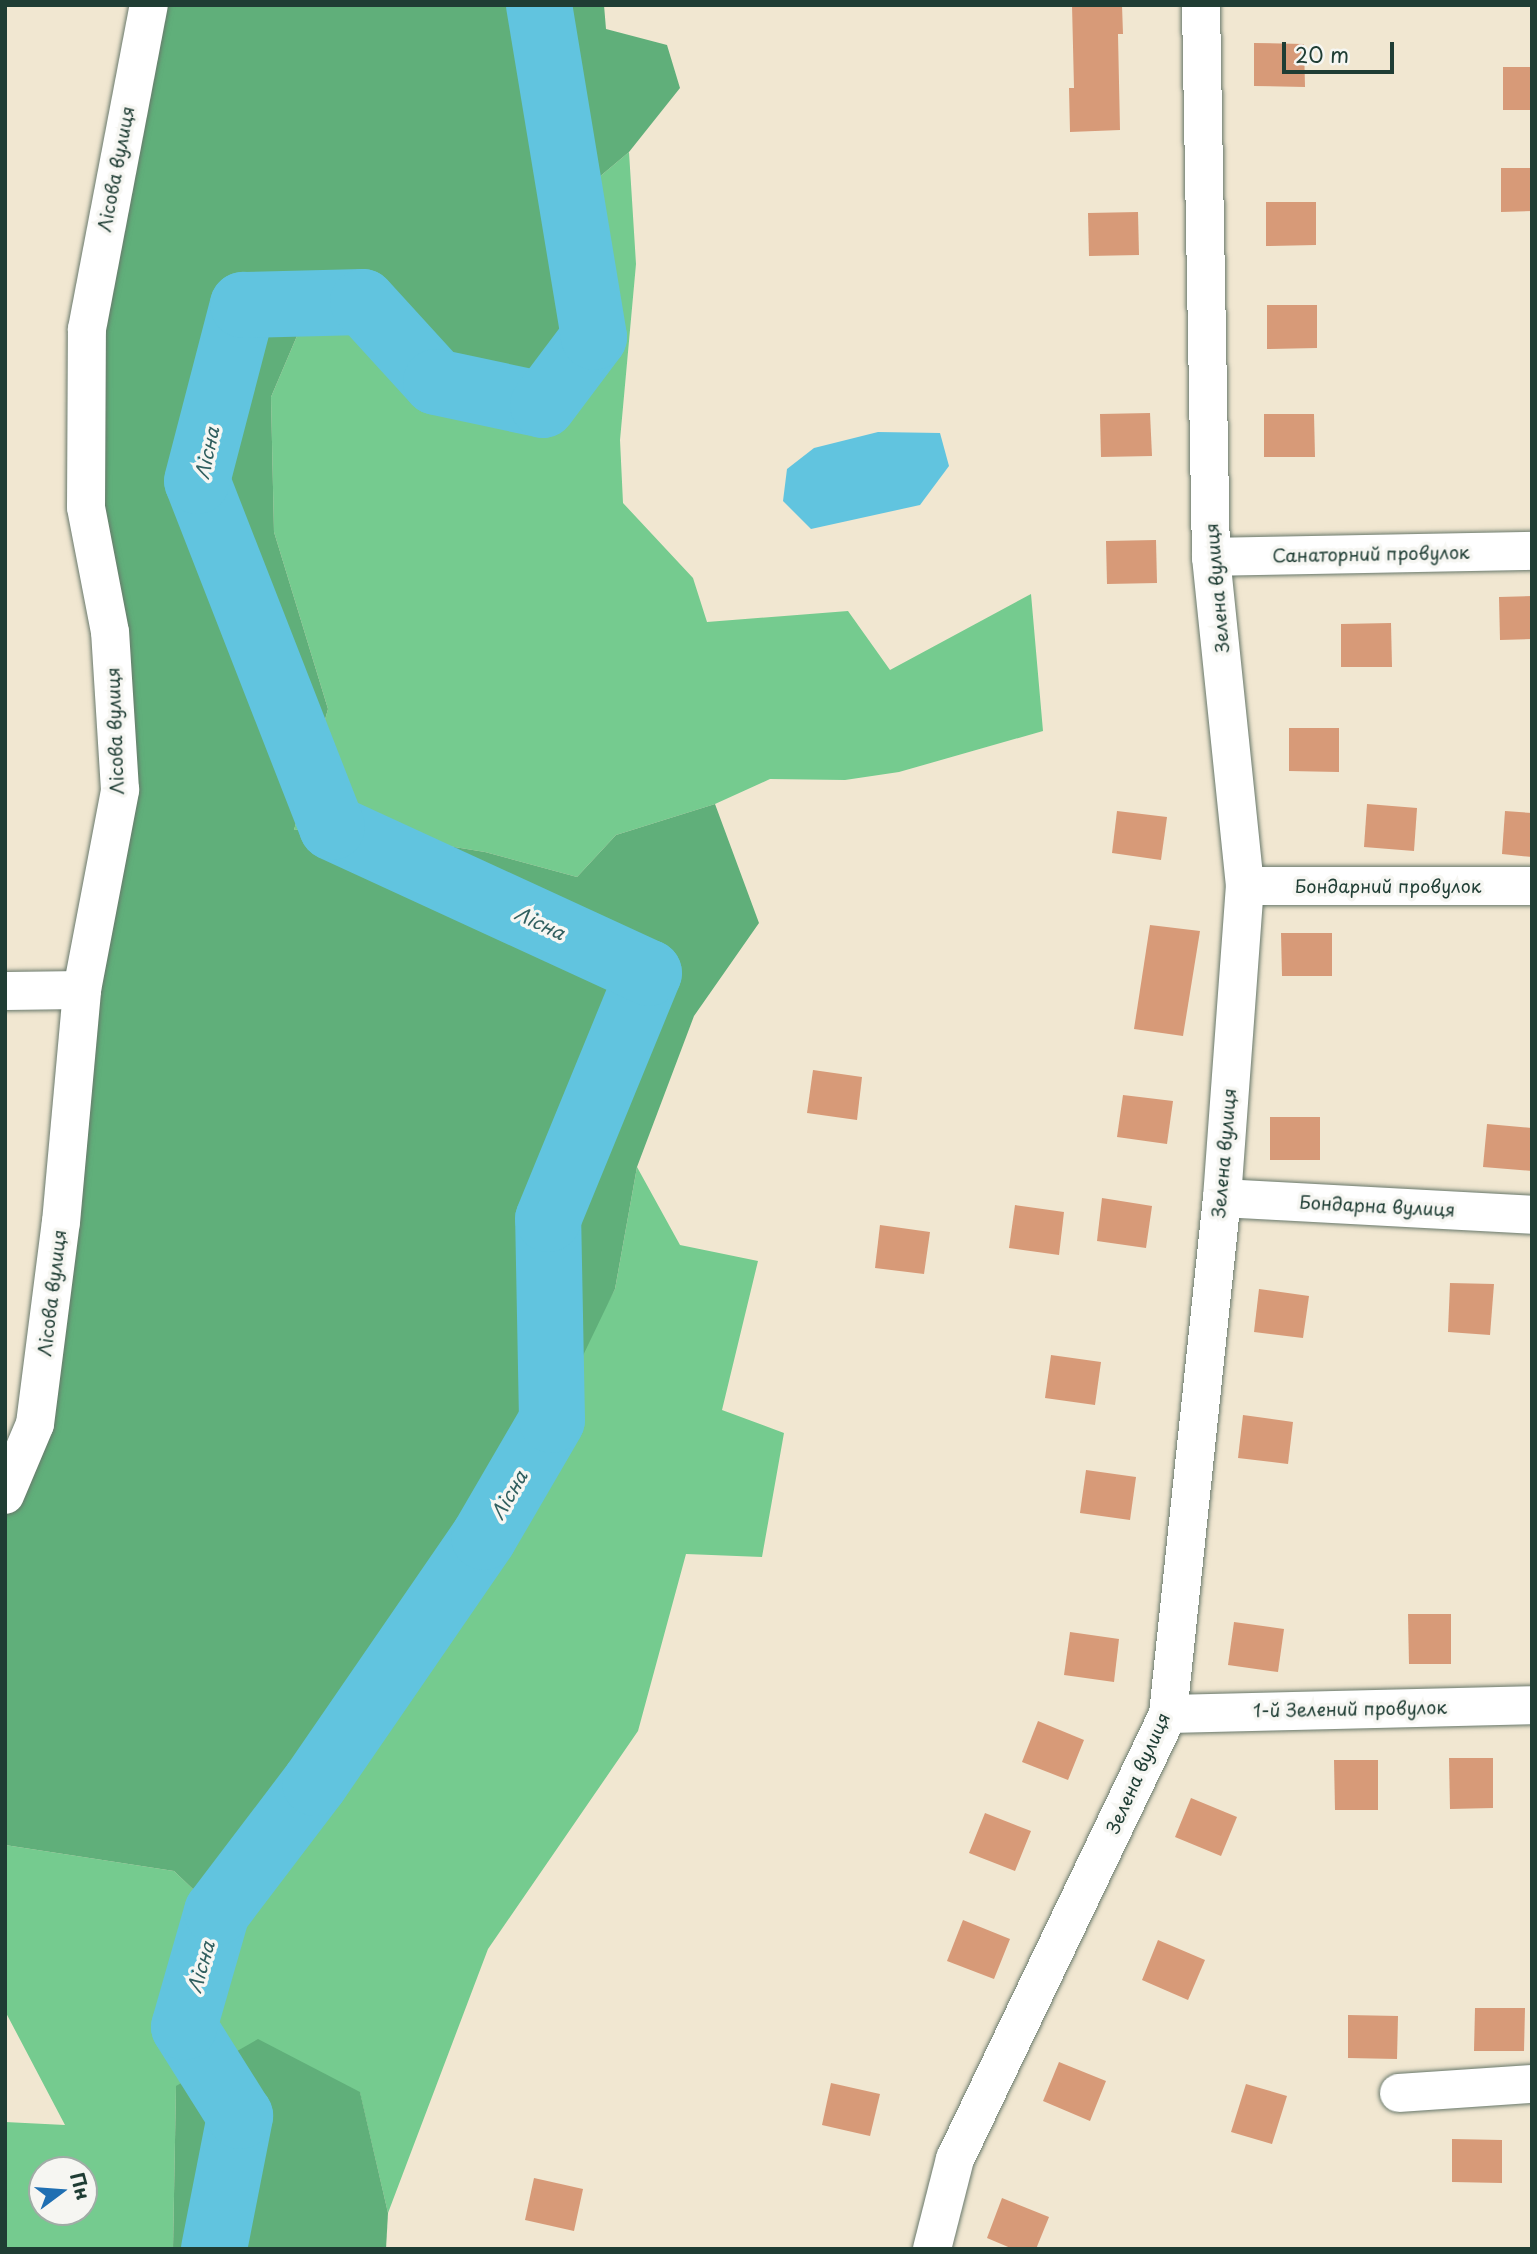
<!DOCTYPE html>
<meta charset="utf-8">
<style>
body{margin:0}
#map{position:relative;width:1537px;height:2254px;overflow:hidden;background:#f1e7d1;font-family:"Playpen Sans",sans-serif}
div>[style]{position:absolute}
.green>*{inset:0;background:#75cb8f}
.forest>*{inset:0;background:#60af7a}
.water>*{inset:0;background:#61c4df}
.river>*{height:66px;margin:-33px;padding:0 33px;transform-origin:33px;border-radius:33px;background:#61c4df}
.building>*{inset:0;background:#d79a78}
.roads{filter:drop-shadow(0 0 2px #68786b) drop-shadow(0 0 2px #68786b)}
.street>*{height:38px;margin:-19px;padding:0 19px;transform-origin:19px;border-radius:19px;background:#fff}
span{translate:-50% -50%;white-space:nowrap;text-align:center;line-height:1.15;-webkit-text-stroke:7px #f6f6f2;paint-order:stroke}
.street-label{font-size:18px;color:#1f3d34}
.water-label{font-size:19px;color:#305f5f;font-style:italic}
.frame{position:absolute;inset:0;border:7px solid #1f3d34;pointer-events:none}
.north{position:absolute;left:28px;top:2156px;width:70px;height:70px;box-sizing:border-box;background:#f6f6f2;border:2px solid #a0aca6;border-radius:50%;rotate:74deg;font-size:19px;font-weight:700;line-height:28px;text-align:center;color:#1f3d34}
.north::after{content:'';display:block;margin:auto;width:24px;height:32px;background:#1f6fb2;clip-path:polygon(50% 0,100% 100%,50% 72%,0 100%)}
.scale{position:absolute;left:1282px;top:42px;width:112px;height:32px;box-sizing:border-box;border:4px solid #1f3d34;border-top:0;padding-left:9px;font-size:21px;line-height:24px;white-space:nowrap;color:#1f3d34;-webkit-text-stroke:5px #f6f6f2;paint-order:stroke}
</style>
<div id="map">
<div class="green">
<div style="clip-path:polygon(629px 152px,636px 264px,620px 440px,623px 503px,693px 578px,707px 622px,848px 611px,890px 670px,1031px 594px,1043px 731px,899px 772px,845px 780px,770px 779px,715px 804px,616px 835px,577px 877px,485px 852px,332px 827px,294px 830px,328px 709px,274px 532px,271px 397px,311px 303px,363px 302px,436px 382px,594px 336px,573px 199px)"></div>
<div style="clip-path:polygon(evenodd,637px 1167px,680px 1245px,758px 1261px,722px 1410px,784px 1433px,762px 1557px,686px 1554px,638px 1731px,488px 1949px,388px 2213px,360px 2093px,176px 2087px,173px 2249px,5px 2249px,5px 2122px,65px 2125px,5px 2011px,5px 1845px,174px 1871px,217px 1912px,315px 1783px,484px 1537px,615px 1289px,637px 1167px,42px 2170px,84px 2170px,84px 2212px,42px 2212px,42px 2170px)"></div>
</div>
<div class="forest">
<div style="clip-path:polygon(149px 5px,604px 5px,606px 29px,667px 45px,680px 88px,629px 152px,573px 199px,594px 337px,543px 405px,436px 382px,362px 302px,311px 303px,271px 397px,274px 532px,328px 709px,294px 830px,332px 827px,485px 852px,577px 877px,616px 835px,715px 804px,759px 923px,694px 1016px,637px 1167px,615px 1289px,552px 1420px,484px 1537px,315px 1783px,217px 1912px,174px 1871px,5px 1845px,5px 1495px,105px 870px,87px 329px)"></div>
<div style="clip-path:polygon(258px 2039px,360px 2092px,388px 2213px,386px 2249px,173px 2249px,176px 2086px)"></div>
</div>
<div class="water">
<div style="clip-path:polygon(878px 432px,940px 433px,949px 466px,920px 505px,811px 529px,783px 501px,787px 469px,814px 448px)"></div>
</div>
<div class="river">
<div style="left:214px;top:2249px;width:136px;rotate:-78.9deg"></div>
<div style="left:240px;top:2116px;width:105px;rotate:-122.2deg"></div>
<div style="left:184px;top:2027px;width:120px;rotate:-74deg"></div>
<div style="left:217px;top:1912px;width:162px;rotate:-52.8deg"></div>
<div style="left:315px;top:1783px;width:298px;rotate:-55.5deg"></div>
<div style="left:484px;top:1537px;width:135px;rotate:-59.8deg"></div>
<div style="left:552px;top:1420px;width:201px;rotate:-91.1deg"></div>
<div style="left:548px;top:1219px;width:266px;rotate:-67.7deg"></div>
<div style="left:649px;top:973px;width:349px;rotate:-155.3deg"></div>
<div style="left:332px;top:827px;width:371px;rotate:-111.3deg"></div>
<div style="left:197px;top:481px;width:182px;rotate:-75.4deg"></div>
<div style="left:243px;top:305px;width:120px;rotate:-1.4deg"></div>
<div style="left:363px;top:302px;width:108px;rotate:47.6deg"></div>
<div style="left:436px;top:382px;width:109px;rotate:12.1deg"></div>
<div style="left:543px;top:405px;width:85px;rotate:-53.1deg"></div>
<div style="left:594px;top:337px;width:337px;rotate:-99.4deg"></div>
</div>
<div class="building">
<div style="clip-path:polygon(1072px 5px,1122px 5px,1123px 34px,1118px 34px,1120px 130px,1070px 132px,1069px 88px,1074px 88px)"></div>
<div style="clip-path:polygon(1254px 43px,1304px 44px,1305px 87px,1254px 86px)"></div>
<div style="clip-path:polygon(1503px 67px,1532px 67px,1532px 110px,1503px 110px)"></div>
<div style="clip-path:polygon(1501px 168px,1532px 168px,1532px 211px,1501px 212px)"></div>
<div style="clip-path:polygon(1266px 202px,1316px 202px,1316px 245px,1266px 246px)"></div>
<div style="clip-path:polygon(1138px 212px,1139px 255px,1089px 256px,1088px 213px)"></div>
<div style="clip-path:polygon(1267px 305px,1317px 305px,1317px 348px,1267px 349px)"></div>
<div style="clip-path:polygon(1150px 413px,1152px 456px,1101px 457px,1100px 414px)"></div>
<div style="clip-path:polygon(1264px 414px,1314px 414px,1315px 457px,1264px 457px)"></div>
<div style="clip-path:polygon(1156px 540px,1157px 583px,1107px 584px,1106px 541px)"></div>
<div style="clip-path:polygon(1532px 596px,1532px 639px,1500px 640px,1499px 597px)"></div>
<div style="clip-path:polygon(1391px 623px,1392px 667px,1341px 667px,1341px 624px)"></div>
<div style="clip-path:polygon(1289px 728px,1339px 728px,1339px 772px,1289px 771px)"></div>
<div style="clip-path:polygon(1367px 804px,1417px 808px,1414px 851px,1364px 847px)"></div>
<div style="clip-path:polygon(1117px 811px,1167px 817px,1161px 860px,1112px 853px)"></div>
<div style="clip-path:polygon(1505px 811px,1532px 813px,1532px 857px,1502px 854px)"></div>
<div style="clip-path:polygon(1150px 925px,1200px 931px,1183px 1036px,1134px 1029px)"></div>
<div style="clip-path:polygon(1281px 933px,1332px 933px,1332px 976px,1282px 976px)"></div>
<div style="clip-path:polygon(813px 1070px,862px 1077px,857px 1120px,807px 1113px)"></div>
<div style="clip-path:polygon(1123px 1095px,1173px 1101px,1167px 1144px,1117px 1137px)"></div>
<div style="clip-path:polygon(1270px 1117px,1320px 1117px,1320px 1160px,1270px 1160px)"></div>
<div style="clip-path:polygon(1487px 1124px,1532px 1128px,1532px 1171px,1483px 1167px)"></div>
<div style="clip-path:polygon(1102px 1198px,1152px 1206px,1146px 1248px,1097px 1241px)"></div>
<div style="clip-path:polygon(1015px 1205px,1064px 1212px,1059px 1255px,1009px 1248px)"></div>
<div style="clip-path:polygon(880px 1225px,930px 1232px,924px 1274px,875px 1268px)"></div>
<div style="clip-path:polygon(1450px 1283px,1494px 1284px,1490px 1335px,1448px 1332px)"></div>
<div style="clip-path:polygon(1259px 1289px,1309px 1296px,1303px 1338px,1254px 1332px)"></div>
<div style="clip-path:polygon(1051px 1355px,1101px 1362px,1095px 1405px,1045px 1398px)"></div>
<div style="clip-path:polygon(1243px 1415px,1293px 1422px,1288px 1464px,1238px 1458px)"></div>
<div style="clip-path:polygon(1086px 1470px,1136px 1477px,1130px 1520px,1080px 1513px)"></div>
<div style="clip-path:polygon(1408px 1614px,1451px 1614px,1451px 1664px,1409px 1664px)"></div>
<div style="clip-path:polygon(1234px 1622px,1284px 1629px,1278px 1672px,1228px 1665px)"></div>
<div style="clip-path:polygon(1070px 1632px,1119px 1639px,1114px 1682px,1064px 1675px)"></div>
<div style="clip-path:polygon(1038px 1721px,1084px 1740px,1068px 1780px,1022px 1762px)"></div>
<div style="clip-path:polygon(1449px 1758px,1493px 1758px,1493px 1808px,1450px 1809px)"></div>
<div style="clip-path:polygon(1334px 1760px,1378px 1760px,1378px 1810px,1335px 1810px)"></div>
<div style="clip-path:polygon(1191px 1798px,1237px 1817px,1221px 1856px,1175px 1837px)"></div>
<div style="clip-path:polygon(985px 1813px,1031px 1831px,1015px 1871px,969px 1853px)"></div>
<div style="clip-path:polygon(963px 1920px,1010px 1939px,994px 1979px,947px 1961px)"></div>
<div style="clip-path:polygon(1158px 1940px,1205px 1960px,1188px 2000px,1142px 1980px)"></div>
<div style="clip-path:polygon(1475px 2008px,1525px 2008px,1524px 2051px,1474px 2051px)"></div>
<div style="clip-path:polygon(1348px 2015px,1398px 2016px,1397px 2059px,1348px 2058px)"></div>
<div style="clip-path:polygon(1059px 2062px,1106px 2081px,1090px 2121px,1043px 2101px)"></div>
<div style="clip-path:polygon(831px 2083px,880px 2094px,870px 2136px,822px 2125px)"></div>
<div style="clip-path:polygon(1246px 2084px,1287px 2096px,1272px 2144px,1231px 2132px)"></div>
<div style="clip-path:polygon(1452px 2139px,1502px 2140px,1502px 2183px,1452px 2182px)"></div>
<div style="clip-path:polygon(534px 2178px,583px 2189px,574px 2231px,525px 2220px)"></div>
<div style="clip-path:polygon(1002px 2198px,1049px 2217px,1036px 2249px,1013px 2249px,987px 2238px)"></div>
</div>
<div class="roads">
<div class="street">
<div style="left:1211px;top:557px;width:321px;rotate:-1.1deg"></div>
<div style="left:1245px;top:886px;width:287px"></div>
<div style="left:5px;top:991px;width:77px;rotate:-0.7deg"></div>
<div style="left:1222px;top:1198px;width:310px;rotate:3.1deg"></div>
<div style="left:5px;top:1495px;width:77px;rotate:-67.1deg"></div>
<div style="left:35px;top:1424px;width:204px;rotate:-82.7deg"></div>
<div style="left:61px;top:1222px;width:233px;rotate:-84.8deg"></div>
<div style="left:82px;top:990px;width:204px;rotate:-79.2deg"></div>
<div style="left:120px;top:790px;width:158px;rotate:-93.6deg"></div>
<div style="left:110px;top:632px;width:127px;rotate:-100.9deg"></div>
<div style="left:86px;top:507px;width:178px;rotate:-89.7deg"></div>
<div style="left:87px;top:329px;width:330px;rotate:-79.2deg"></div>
<div style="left:1168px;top:1714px;width:364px;rotate:-1.4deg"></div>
<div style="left:1399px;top:2093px;width:133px;rotate:-3.9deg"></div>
<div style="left:932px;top:2249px;width:93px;rotate:-75.7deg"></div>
<div style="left:955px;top:2159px;width:493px;rotate:-64.4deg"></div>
<div style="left:1168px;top:1714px;width:519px;rotate:-84.03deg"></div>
<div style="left:1222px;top:1198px;width:313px;rotate:-85.8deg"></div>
<div style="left:1245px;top:886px;width:331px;rotate:-95.9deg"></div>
<div style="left:1211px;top:557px;width:552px;rotate:-91.04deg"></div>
</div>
</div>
<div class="street-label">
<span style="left:116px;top:169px;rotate:-79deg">Лісова вулиця</span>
<span style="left:1371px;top:554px;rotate:-1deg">Санаторний провулок</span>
<span style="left:1217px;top:588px;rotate:-95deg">Зелена вулиця</span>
<span style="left:115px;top:731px;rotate:-92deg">Лісова вулиця</span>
<span style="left:1388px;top:886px">Бондарний провулок</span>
<span style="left:1224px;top:1153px;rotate:-85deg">Зелена вулиця</span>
<span style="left:1377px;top:1206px;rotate:3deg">Бондарна вулиця</span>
<span style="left:52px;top:1293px;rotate:-83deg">Лісова вулиця</span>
<span style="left:1350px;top:1709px;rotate:-1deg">1-й Зелений провулок</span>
<span style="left:1138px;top:1773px;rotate:-66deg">Зелена вулиця</span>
</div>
<div class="water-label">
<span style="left:207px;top:453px;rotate:-78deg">Лісна</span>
<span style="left:540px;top:923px;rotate:25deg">Лісна</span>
<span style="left:509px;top:1495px;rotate:-60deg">Лісна</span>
<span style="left:201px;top:1967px;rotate:-74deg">Лісна</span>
</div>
<div class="frame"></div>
<div class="north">Пн</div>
<div class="scale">20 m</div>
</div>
